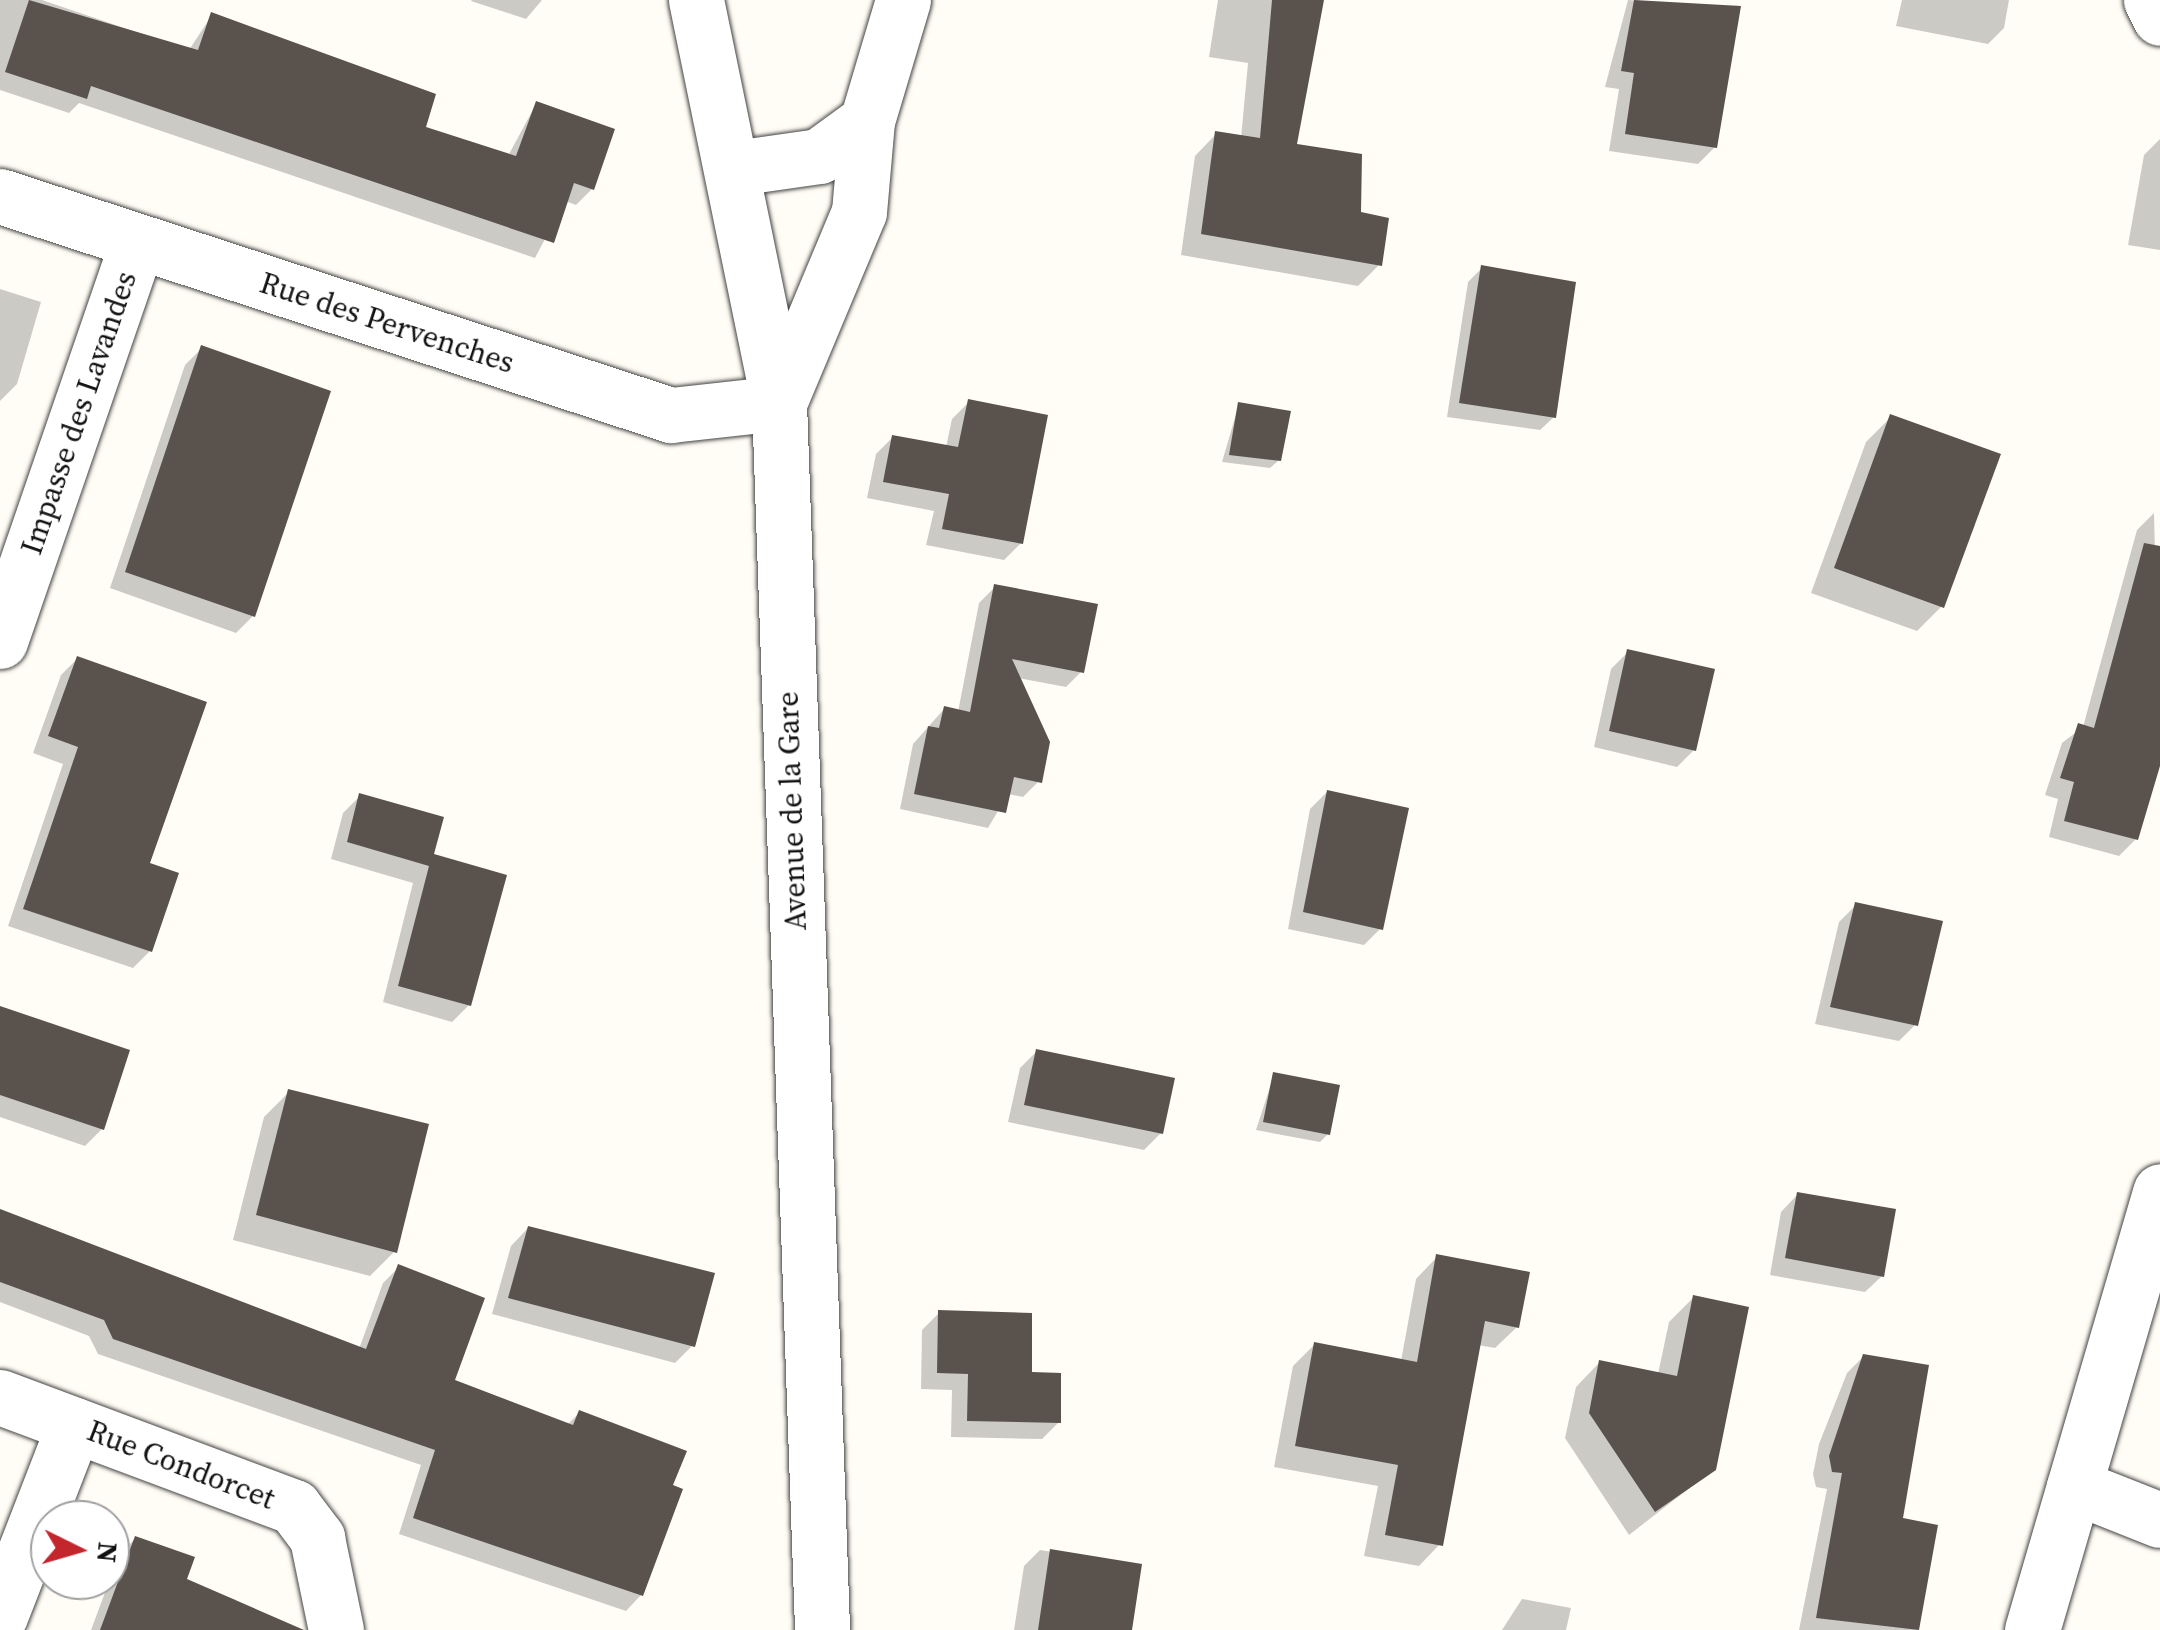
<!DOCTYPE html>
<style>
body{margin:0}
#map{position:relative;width:2160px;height:1630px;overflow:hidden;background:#fffdf5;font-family:"Source Serif 4",serif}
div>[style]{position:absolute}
.shadow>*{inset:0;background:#0003}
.building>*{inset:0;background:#5a524d}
.roads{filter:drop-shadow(0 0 2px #444) drop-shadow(0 0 2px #444)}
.minor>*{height:55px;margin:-27.5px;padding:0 27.5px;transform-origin:27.5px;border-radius:27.5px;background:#fff}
span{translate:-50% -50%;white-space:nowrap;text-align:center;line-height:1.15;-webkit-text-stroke:10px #fff;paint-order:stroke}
.street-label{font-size:30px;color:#111}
.north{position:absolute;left:30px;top:1500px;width:100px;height:100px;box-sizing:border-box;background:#fff;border:2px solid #a0a0a0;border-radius:50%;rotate:95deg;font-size:28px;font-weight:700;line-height:40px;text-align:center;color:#111}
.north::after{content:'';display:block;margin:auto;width:35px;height:45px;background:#c4262e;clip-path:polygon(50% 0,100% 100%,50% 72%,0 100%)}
</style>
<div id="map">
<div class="shadow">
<div style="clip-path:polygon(0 0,42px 0,189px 50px,212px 15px,423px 128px,508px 156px,536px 104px,592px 189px,576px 205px,565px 201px,535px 258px,79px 103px,69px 113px,0 90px)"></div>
<div style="clip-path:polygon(542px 0,526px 19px,471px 1px,472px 0)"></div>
<div style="clip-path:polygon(1218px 0,1321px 0,1294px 146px,1358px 214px,1380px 264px,1358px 286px,1181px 255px,1195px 156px,1216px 134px,1241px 138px,1248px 63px,1209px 57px)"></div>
<div style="clip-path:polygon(1628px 0,1738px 8px,1715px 147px,1698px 164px,1609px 151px,1619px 89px,1605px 87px)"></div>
<div style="clip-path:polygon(1902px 0,2009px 0,2004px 28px,1988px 44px,1896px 26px)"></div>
<div style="clip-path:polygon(2160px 139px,2160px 250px,2128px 245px,2144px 155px)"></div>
<div style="clip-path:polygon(1482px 268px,1554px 417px,1540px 430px,1447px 417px,1468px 282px)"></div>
<div style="clip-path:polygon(0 289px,41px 302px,17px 384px,0 401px)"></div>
<div style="clip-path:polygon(202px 348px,253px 616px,236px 633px,110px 588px,185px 365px)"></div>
<div style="clip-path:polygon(969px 402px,1021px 543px,1004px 560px,926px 545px,934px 511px,867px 498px,876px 454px,893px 437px,946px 447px,952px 419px)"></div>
<div style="clip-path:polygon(1239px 404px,1279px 460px,1270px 468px,1222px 462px)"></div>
<div style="clip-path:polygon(1891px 417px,1942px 606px,1917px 631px,1811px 593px,1866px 442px)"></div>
<div style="clip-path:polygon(2154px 513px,2160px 755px,2136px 839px,2119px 856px,2049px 837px,2058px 799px,2045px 795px,2062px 743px,2083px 727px,2137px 530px)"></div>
<div style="clip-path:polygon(995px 587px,1082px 671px,1066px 687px,1018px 678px,1039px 781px,1023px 797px,1008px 794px,988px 828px,900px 809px,913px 744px,945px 708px,958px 712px,979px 603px)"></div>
<div style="clip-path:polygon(1628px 652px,1694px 750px,1677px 767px,1594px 747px,1611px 669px)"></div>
<div style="clip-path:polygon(78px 658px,147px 865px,150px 951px,133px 968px,8px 926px,63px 764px,33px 753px,61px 675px)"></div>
<div style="clip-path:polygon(1327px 792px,1381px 928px,1364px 945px,1288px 929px,1310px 809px)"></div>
<div style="clip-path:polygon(360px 796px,431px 856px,469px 1005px,452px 1022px,383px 1002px,413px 883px,331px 859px,343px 813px)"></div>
<div style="clip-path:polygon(1856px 905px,1916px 1024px,1899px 1041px,1815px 1024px,1839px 922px)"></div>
<div style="clip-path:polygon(0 1011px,102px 1129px,85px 1146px,0 1117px)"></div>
<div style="clip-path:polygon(1037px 1051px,1161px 1133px,1144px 1150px,1008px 1122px,1020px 1068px)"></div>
<div style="clip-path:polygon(1273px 1078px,1328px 1134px,1320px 1142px,1256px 1130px)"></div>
<div style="clip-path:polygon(289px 1092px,395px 1251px,370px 1276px,233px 1240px,264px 1117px)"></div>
<div style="clip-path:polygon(1798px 1194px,1882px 1276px,1865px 1292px,1770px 1275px,1781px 1212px)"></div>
<div style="clip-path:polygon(0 1209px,359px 1349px,383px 1283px,399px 1267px,452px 1381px,567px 1425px,579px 1413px,670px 1486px,641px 1595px,626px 1611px,399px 1534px,421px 1465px,98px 1354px,89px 1336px,0 1302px)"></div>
<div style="clip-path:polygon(528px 1228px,692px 1346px,675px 1363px,492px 1314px,511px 1246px)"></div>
<div style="clip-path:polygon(1437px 1257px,1517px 1327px,1495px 1348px,1478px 1345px,1440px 1544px,1419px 1566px,1364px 1556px,1378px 1486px,1274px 1467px,1293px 1366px,1315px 1344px,1401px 1361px,1416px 1279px)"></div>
<div style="clip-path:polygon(1693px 1298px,1714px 1469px,1629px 1535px,1565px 1438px,1576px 1387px,1600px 1362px,1658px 1374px,1669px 1322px)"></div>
<div style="clip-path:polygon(939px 1313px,1029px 1375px,1059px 1422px,1042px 1439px,951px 1437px,952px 1390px,921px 1389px,922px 1330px)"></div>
<div style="clip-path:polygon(1864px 1356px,1900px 1520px,1935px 1527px,1917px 1630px,1799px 1630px,1827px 1489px,1816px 1487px,1813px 1474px,1819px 1444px,1847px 1373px)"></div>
<div style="clip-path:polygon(135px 1539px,183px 1580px,236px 1600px,225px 1630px,91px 1630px,119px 1555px)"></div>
<div style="clip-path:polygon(1040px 1550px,1140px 1566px,1129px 1630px,1014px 1630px,1024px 1566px)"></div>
<div style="clip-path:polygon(1522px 1599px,1571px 1608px,1566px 1630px,1502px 1630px)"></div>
</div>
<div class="building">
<div style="clip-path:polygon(29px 0,198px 50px,211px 12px,436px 94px,426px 127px,516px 156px,536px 101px,615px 129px,594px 190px,574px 183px,554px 243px,91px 86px,87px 99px,5px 72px)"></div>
<div style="clip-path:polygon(1272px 0,1324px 0,1297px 144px,1362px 154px,1361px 212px,1389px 218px,1382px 266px,1201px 234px,1215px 131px,1260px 138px)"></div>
<div style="clip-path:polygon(1634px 0,1741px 6px,1717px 148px,1625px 134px,1634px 73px,1621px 71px)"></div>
<div style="clip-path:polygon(1481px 265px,1576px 282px,1556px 418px,1459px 403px)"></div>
<div style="clip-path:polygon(201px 345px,331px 391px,255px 617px,125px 572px)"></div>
<div style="clip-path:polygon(968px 399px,1048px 415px,1023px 544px,942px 529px,949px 494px,883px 482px,892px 435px,958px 447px)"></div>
<div style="clip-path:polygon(1238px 402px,1291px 411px,1281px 461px,1229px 455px)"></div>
<div style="clip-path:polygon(1890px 414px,2001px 454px,1944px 608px,1834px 568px)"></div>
<div style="clip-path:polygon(2144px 543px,2160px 546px,2160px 766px,2138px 840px,2064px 821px,2074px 782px,2060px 778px,2078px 723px,2094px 728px)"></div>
<div style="clip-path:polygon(994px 584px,1098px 604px,1084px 673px,1012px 659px,1050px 742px,1042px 783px,1014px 777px,1006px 813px,914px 794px,928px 726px,939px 728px,944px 706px,970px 712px)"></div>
<div style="clip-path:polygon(1627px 649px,1715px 669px,1696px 751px,1609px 731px)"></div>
<div style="clip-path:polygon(77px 656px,207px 702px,150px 863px,179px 873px,152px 952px,23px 909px,78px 747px,48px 736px)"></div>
<div style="clip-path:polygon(1327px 790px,1409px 808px,1383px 930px,1303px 912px)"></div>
<div style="clip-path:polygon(359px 793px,444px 817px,434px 854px,507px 875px,471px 1006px,398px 986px,429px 866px,347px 842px)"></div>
<div style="clip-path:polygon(1855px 902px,1943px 921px,1918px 1026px,1830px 1007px)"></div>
<div style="clip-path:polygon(0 1006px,130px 1050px,104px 1130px,0 1095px)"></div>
<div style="clip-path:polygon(1036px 1049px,1175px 1078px,1163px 1134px,1024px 1105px)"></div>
<div style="clip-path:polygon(1273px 1072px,1340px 1085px,1330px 1135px,1263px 1122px)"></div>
<div style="clip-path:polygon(288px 1089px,429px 1124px,397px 1253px,256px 1215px)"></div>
<div style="clip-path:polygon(1797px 1192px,1896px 1209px,1884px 1277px,1785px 1258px)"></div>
<div style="clip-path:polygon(0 1209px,366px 1349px,398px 1264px,485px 1298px,455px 1380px,573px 1425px,579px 1410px,687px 1451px,673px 1485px,683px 1489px,643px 1596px,413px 1518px,435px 1450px,113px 1339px,104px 1320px,0 1282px)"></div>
<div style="clip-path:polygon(528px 1226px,715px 1273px,695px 1347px,508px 1298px)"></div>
<div style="clip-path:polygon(1436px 1254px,1530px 1272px,1519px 1328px,1485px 1321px,1443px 1546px,1385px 1535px,1398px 1465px,1295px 1446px,1314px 1342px,1417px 1362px)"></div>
<div style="clip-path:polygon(1693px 1295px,1749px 1307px,1716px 1470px,1655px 1512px,1589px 1413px,1599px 1360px,1677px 1376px)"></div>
<div style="clip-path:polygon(938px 1310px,1032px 1313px,1032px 1372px,1061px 1373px,1061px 1423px,967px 1421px,968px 1374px,937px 1373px)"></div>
<div style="clip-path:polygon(1863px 1354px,1929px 1365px,1903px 1518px,1938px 1525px,1919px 1630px,1816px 1618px,1842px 1473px,1832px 1472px,1829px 1456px)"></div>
<div style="clip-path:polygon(135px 1536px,195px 1557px,187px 1579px,304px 1630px,100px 1630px)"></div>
<div style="clip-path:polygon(1050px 1549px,1142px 1564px,1132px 1630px,1038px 1630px)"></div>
</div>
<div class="roads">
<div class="minor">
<div style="left:696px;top:0;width:411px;rotate:78.4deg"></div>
<div style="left:779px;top:403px;width:1228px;rotate:87.99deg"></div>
<div style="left:2151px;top:0;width:20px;rotate:63deg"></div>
<div style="left:735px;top:168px;width:85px;rotate:-8.1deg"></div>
<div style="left:819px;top:156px;width:59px;rotate:-36.1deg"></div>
<div style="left:867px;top:121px;width:126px;rotate:-73.4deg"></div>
<div style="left:0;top:196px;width:706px;rotate:18.08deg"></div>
<div style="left:671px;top:415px;width:109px;rotate:-6.3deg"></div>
<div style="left:779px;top:403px;width:207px;rotate:-67.3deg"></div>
<div style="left:859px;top:212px;width:91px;rotate:-85deg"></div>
<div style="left:0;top:641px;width:421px;rotate:-71deg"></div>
<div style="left:0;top:1397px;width:314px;rotate:20.5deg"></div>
<div style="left:294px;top:1507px;width:39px;rotate:53deg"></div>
<div style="left:317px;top:1538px;width:94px;rotate:78.3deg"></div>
<div style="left:2074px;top:1486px;width:92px;rotate:21.6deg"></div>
<div style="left:0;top:1616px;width:205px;rotate:-68.8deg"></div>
<div style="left:2032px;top:1630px;width:457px;rotate:-73.7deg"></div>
</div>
</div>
<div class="street-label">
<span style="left:387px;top:323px;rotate:18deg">Rue des Pervenches</span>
<span style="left:79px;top:413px;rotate:-71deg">Impasse des Lavandes</span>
<span style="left:792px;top:811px;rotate:-92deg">Avenue de la Gare</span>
<span style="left:181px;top:1465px;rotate:21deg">Rue Condorcet</span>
</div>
<div class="north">N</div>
</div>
